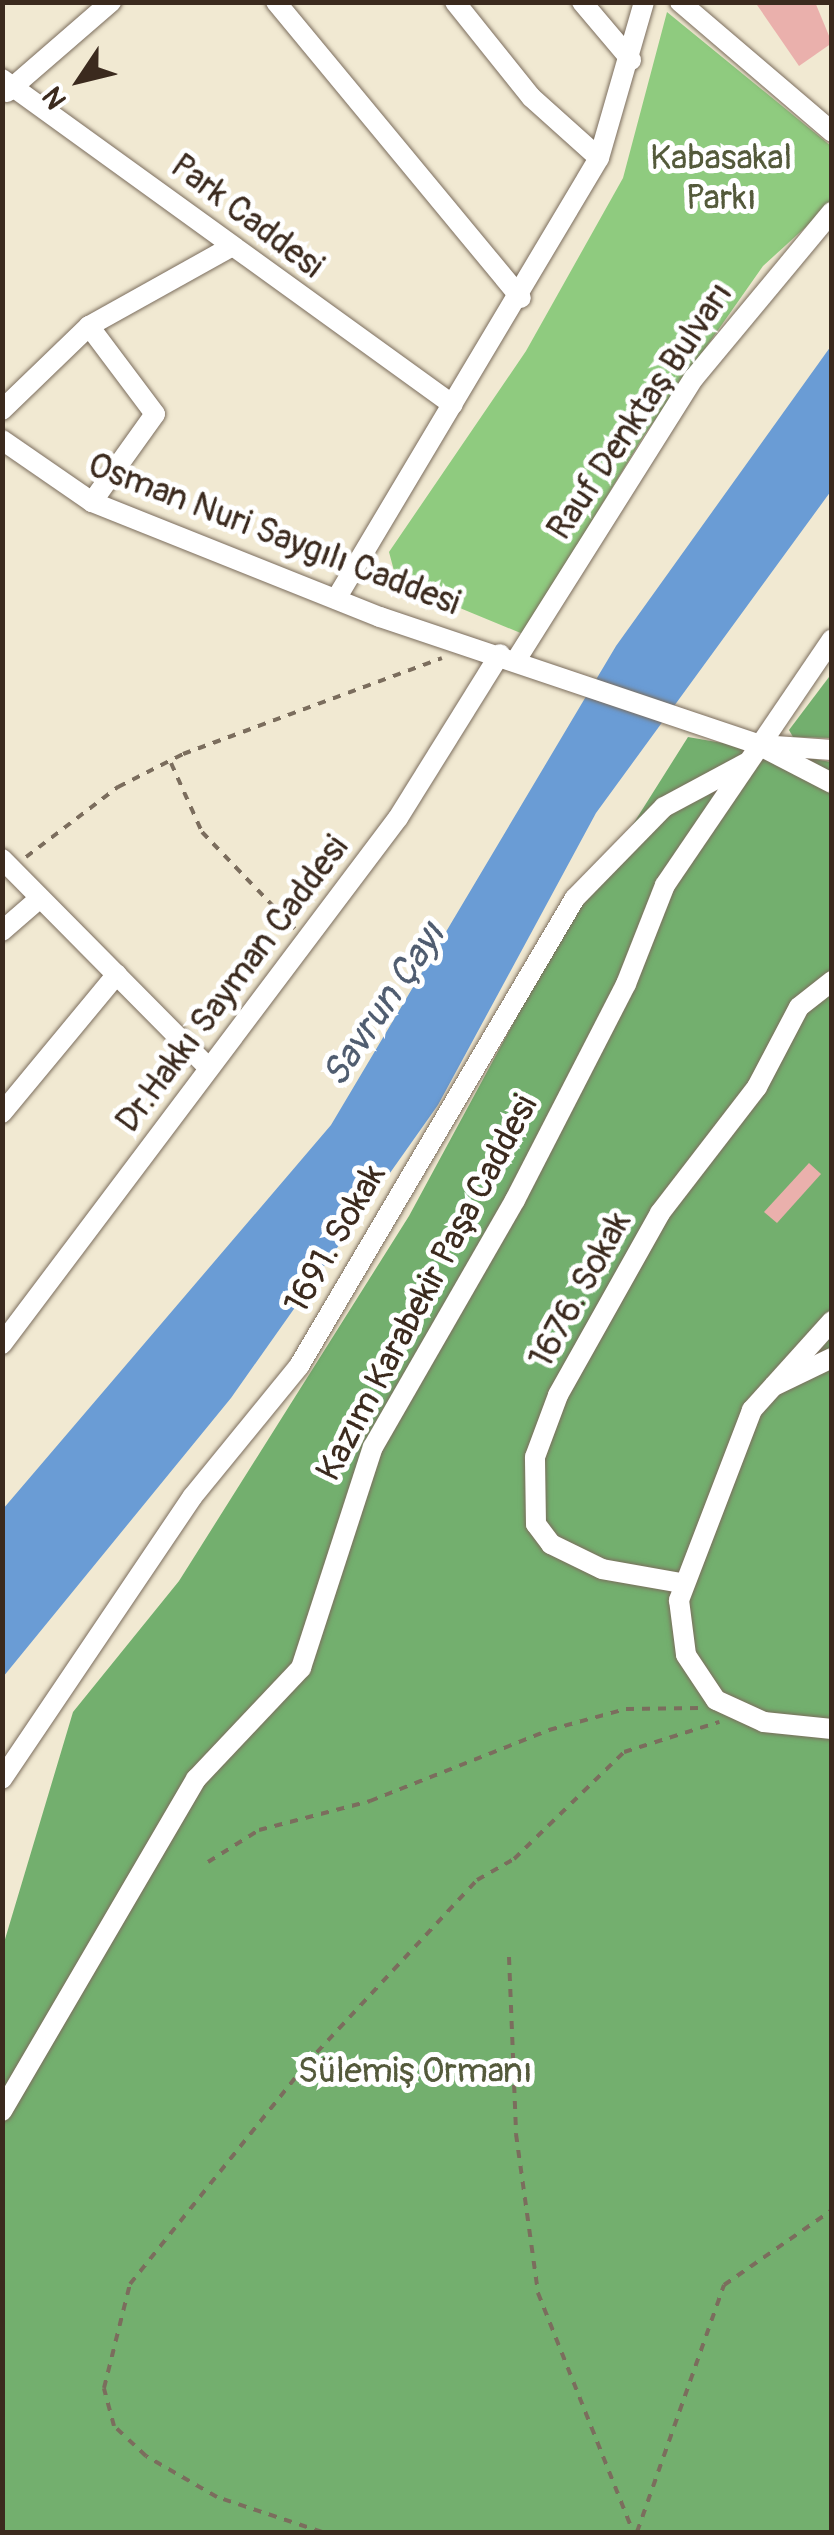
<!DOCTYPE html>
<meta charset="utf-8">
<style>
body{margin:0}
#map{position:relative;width:834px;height:2535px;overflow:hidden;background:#f1e9d2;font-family:Pangolin,sans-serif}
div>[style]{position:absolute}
.green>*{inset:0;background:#8fcb7f}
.forest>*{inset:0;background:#73af6e}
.water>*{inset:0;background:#6a9cd5}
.building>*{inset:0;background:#eab0ac}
.path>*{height:4px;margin-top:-2px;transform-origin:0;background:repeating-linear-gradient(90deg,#7b6d5d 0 8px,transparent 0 16px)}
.roads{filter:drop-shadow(0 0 2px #7b6d5d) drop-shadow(0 0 2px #7b6d5d)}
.minor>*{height:20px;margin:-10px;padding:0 10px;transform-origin:10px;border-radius:10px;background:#fff}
span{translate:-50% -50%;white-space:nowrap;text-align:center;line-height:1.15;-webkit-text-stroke:10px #fff;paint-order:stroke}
.park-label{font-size:35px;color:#545a3b}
.street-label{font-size:35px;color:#3b2a1e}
.water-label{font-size:38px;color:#505d70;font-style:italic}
.frame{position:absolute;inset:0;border:5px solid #3b2a1e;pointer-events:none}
.north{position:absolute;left:30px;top:30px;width:100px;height:100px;-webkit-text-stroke:8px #fff;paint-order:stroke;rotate:235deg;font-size:28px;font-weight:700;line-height:40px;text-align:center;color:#3b2a1e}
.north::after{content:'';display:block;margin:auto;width:35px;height:45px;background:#3b2a1e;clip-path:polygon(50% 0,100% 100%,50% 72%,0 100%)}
</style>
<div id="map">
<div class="green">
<div style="clip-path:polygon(667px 12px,831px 146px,831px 204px,763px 266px,643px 437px,523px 634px,397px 582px,389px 552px,526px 351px,623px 178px)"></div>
</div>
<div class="forest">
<div style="clip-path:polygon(829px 677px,831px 738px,793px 737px,789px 730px)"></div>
<div style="clip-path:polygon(688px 737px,831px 762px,831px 2532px,3px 2532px,3px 1946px,73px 1712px,179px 1581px,409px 1216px,548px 959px)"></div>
</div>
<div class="water">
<div style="clip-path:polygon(831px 346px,831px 491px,596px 813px,438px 1105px,231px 1398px,3px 1677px,3px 1509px,331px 1125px,616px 646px)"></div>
</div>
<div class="building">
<div style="clip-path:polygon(755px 2px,815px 2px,832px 43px,799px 66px)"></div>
<div style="clip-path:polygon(809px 1163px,821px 1174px,777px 1223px,764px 1212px)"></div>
</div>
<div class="path">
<div style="left:171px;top:763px;width:76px;rotate:65.8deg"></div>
<div style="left:202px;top:832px;width:134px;rotate:46.2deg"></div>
<div style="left:26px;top:857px;width:116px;rotate:-37.3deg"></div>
<div style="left:118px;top:787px;width:73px;rotate:-26.9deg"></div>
<div style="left:183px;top:754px;width:276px;rotate:-20.3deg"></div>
<div style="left:208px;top:1862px;width:60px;rotate:-32.1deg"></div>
<div style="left:259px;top:1830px;width:115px;rotate:-14.6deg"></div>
<div style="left:370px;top:1801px;width:193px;rotate:-21.6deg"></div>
<div style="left:549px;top:1730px;width:80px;rotate:-15.3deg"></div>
<div style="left:626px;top:1709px;width:73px;rotate:-0.8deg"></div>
<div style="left:509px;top:1957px;width:177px;rotate:87.7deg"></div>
<div style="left:516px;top:2134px;width:161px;rotate:82.1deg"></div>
<div style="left:538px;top:2293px;width:257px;rotate:68.3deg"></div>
<div style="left:322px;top:2532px;width:111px;rotate:-161.6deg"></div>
<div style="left:217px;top:2497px;width:82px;rotate:-150deg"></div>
<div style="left:146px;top:2456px;width:44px;rotate:-136.8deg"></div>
<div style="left:114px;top:2426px;width:39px;rotate:-105deg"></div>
<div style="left:104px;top:2388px;width:107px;rotate:-76deg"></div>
<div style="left:130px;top:2284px;width:282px;rotate:-51.3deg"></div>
<div style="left:306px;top:2064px;width:251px;rotate:-47.1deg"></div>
<div style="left:477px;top:1880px;width:43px;rotate:-29.6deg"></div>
<div style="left:514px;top:1859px;width:153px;rotate:-44.2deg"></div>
<div style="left:624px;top:1752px;width:100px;rotate:-17.5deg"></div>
<div style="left:637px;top:2532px;width:262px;rotate:-70.6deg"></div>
<div style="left:724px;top:2285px;width:131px;rotate:-34.8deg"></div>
</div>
<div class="roads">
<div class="minor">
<div style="left:276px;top:2px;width:384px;rotate:50.4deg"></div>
<div style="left:455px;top:2px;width:122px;rotate:51.3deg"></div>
<div style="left:531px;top:97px;width:91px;rotate:41.9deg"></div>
<div style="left:582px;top:2px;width:76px;rotate:49.8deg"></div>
<div style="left:680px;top:2px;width:200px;rotate:40.5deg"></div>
<div style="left:2px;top:79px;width:556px;rotate:35.86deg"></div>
<div style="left:7px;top:92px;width:138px;rotate:-40.9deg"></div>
<div style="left:2px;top:410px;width:121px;rotate:-44deg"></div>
<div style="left:2px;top:440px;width:109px;rotate:34.6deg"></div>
<div style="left:92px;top:502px;width:310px;rotate:21.8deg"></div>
<div style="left:380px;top:617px;width:402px;rotate:18.6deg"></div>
<div style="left:761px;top:745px;width:71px;rotate:4deg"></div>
<div style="left:92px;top:502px;width:108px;rotate:-54.4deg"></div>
<div style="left:155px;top:414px;width:110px;rotate:-126.9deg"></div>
<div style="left:89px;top:326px;width:162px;rotate:-29.1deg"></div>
<div style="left:336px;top:599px;width:513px;rotate:-59.19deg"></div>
<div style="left:599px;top:158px;width:162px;rotate:-73.9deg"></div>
<div style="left:518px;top:657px;width:330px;rotate:-57.8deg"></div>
<div style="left:694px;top:378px;width:216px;rotate:-50.3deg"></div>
<div style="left:766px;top:749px;width:74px;rotate:27.3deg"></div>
<div style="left:2px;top:859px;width:294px;rotate:45.3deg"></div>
<div style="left:2px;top:931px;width:50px;rotate:-41deg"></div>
<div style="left:2px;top:1113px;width:180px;rotate:-50.4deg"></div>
<div style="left:832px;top:1321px;width:120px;rotate:132deg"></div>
<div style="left:752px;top:1410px;width:204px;rotate:111deg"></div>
<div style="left:679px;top:1600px;width:55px;rotate:82.7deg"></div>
<div style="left:686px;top:1655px;width:54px;rotate:56.3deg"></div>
<div style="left:716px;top:1700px;width:53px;rotate:24.6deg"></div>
<div style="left:764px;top:1722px;width:68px;rotate:5.9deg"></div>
<div style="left:2px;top:1344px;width:658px;rotate:-53.03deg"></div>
<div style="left:398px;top:818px;width:193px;rotate:-58.1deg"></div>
<div style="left:774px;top:1386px;width:64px;rotate:-25.8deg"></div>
<div style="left:681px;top:1583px;width:80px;rotate:-170deg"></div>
<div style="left:602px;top:1569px;width:57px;rotate:-153.9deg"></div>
<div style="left:551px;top:1544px;width:25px;rotate:-127deg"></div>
<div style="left:536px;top:1524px;width:67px;rotate:-90.9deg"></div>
<div style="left:535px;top:1457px;width:66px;rotate:-69.6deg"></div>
<div style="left:558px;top:1395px;width:209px;rotate:-60.7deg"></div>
<div style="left:660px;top:1213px;width:159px;rotate:-52.4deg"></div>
<div style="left:757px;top:1087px;width:90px;rotate:-62.3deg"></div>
<div style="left:799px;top:1007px;width:42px;rotate:-38.2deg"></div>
<div style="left:2px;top:1779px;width:341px;rotate:-56deg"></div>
<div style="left:193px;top:1496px;width:168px;rotate:-50.8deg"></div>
<div style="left:299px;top:1366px;width:543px;rotate:-59.47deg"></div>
<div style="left:575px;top:898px;width:127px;rotate:-45.6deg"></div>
<div style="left:664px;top:807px;width:93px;rotate:-28.2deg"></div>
<div style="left:2px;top:2111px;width:385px;rotate:-59.7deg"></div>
<div style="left:196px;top:1779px;width:153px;rotate:-46.6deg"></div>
<div style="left:301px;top:1668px;width:232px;rotate:-72deg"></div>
<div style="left:373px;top:1447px;width:285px;rotate:-60.1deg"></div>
<div style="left:515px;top:1200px;width:243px;rotate:-62.8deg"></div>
<div style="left:626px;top:984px;width:106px;rotate:-68.5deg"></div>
<div style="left:665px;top:885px;width:297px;rotate:-55.8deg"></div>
</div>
</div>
<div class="park-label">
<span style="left:721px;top:178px">Kabasakal<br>Parkı</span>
<span style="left:415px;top:2071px">Sülemiş Ormanı</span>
</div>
<div class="street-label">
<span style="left:247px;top:216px;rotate:37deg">Park Caddesi</span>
<span style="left:640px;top:411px;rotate:-56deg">Rauf Denktaş Bulvarı</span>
<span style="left:274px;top:534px;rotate:21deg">Osman Nuri Saygılı Caddesi</span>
<span style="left:232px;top:984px;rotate:-53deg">Dr.Hakkı Sayman Caddesi</span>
<span style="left:335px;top:1239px;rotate:-60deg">1691. Sokak</span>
<span style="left:427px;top:1288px;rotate:-62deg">Kazım Karabekir Paşa Caddesi</span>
<span style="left:580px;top:1290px;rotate:-61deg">1676. Sokak</span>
</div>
<div class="water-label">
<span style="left:384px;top:1005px;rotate:-56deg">Savrun Çayı</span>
</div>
<div class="frame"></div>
<div class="north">N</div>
</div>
